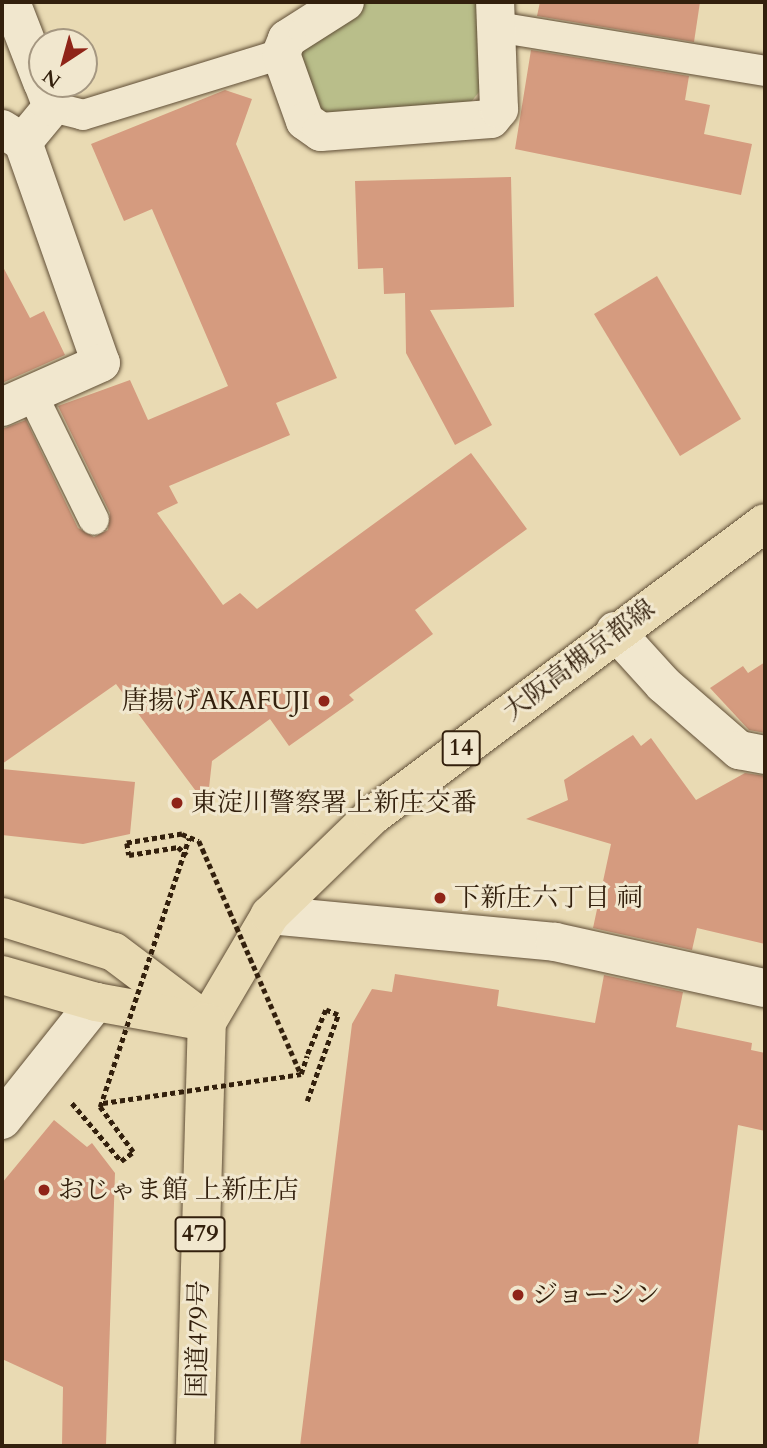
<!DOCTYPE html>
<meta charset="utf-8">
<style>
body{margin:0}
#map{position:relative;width:767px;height:1448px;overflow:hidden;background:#e9dab3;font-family:Cardo,"Noto Serif JP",serif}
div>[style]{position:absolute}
.green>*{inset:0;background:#b9be8a}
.building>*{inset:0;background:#d59b7f}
.path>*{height:4.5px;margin-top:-2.25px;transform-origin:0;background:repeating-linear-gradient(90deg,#33200d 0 5px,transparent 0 8.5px)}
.roads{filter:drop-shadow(0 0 2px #604e36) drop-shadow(0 0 2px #604e36)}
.service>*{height:30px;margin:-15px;padding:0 15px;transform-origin:15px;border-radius:15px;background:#f1e7ce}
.minor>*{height:38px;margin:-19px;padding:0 19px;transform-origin:19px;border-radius:19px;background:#f1e7ce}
.primary>*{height:38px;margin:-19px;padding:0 19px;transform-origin:19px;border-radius:19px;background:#e9dab3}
.trunk>*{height:38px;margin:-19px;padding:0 19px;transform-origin:19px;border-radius:19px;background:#e9dab3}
.path-bridge>*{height:4.5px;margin-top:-2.25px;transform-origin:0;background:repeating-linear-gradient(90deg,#33200d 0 5px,transparent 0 8.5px)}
.dots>*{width:19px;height:19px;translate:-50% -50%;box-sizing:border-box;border:4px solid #f1e7ce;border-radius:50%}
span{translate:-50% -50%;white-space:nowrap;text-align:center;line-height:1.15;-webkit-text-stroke:6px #f1e7ce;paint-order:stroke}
.shield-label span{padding:2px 5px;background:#f1e7ce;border:2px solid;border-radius:5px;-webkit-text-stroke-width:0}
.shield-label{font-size:24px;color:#33200d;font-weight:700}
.street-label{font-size:26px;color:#33200d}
.poi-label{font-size:26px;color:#33200d}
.right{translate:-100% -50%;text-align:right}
.left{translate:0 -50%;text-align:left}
.frame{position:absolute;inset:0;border:4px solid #33200d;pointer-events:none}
.north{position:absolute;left:28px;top:28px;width:70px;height:70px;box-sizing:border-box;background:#f1e7ce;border:2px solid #a59781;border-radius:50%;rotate:216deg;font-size:19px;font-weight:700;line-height:28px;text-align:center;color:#33200d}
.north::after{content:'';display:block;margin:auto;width:24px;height:32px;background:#8f2418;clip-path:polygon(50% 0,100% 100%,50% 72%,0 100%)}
</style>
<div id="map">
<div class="green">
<div style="clip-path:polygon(361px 2px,478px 2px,483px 87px,467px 107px,324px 121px,297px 47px)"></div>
</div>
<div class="building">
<div style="clip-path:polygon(540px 2px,700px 2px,694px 42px,537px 16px)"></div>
<div style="clip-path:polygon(531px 50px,689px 76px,685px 100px,710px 105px,704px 134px,752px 144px,741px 195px,515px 149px)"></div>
<div style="clip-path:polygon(225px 90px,252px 99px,236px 144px,337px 378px,276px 403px,290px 435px,169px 486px,178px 503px,157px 513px,223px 605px,240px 593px,257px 609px,471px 453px,527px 529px,415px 610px,433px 634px,349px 695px,354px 700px,289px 746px,270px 719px,212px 761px,207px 806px,116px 684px,2px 764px,2px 429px,26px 420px,78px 528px,94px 537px,108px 530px,110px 513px,58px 406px,130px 380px,148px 420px,228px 386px,152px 209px,124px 221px,91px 144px)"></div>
<div style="clip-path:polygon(511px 177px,514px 307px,430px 310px,492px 425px,455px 445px,406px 353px,405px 293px,384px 294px,383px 268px,358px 269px,355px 181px)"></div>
<div style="clip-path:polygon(2px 265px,30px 318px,44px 311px,65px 355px,2px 383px)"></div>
<div style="clip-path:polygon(657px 276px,741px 419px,680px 456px,594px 314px)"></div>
<div style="clip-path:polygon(765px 662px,765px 733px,749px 730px,710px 688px,743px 666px,748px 673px)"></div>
<div style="clip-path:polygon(633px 735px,641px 746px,651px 738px,696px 800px,745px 773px,765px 776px,765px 944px,697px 928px,692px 950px,593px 928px,611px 844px,526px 819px,568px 800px,564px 780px)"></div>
<div style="clip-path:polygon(2px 769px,135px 782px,130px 834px,83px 844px,2px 835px)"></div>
<div style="clip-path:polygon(395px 974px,499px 990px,497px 1006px,595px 1023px,604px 975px,683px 992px,676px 1027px,752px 1043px,751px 1050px,765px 1053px,765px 1131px,738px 1125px,698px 1446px,300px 1446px,352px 1024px,372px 989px,392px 992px)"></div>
<div style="clip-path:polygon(54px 1120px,87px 1147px,92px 1143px,115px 1173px,106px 1445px,62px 1445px,63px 1387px,2px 1359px,2px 1183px)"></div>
</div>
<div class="path">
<div style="left:182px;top:834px;width:56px;rotate:170.7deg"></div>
<div style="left:127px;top:843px;width:12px;rotate:81deg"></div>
<div style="left:129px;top:855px;width:50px;rotate:-9.3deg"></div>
<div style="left:178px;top:847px;width:12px;rotate:42deg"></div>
<div style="left:307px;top:1101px;width:91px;rotate:-70.2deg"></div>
<div style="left:338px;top:1015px;width:13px;rotate:-157deg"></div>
<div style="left:326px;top:1010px;width:50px;rotate:112.4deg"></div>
<div style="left:72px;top:1103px;width:76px;rotate:49.8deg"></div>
<div style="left:121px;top:1161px;width:15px;rotate:-37deg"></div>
<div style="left:133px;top:1152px;width:56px;rotate:-126.3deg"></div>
</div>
<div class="roads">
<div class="service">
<div style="left:497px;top:27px;width:272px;rotate:9.3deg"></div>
<div style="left:52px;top:107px;width:32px;rotate:14deg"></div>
<div style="left:83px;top:115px;width:207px;rotate:-17.1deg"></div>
<div style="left:32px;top:394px;width:140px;rotate:63.8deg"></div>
</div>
<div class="minor">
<div style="left:11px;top:2px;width:86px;rotate:68.8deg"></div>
<div style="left:345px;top:2px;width:69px;rotate:147.5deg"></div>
<div style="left:287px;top:39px;width:16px;rotate:112deg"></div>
<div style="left:281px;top:54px;width:71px;rotate:70.3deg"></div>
<div style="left:305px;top:121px;width:19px;rotate:35deg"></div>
<div style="left:321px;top:132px;width:170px;rotate:-4.4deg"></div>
<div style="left:491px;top:119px;width:13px;rotate:-51deg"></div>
<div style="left:499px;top:109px;width:107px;rotate:-92.1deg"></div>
<div style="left:2px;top:129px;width:25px;rotate:32deg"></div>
<div style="left:23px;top:142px;width:234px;rotate:70.6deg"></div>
<div style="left:101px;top:363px;width:108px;rotate:156deg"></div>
<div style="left:23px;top:142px;width:45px;rotate:-50.4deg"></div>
<div style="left:52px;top:107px;width:25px;rotate:-111deg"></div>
<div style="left:615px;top:631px;width:72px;rotate:47.8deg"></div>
<div style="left:663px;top:684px;width:101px;rotate:41deg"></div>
<div style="left:739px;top:750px;width:26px;rotate:11deg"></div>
<div style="left:270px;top:915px;width:286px;rotate:5.4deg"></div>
<div style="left:555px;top:942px;width:215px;rotate:12.4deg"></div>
<div style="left:2px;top:1120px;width:151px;rotate:-51.5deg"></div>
</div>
<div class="primary">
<div style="left:207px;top:1022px;width:124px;rotate:-59.5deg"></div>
<div style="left:270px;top:915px;width:142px;rotate:-44.1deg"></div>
<div style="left:372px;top:816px;width:490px;rotate:-36.7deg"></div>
</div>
<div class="trunk">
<div style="left:2px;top:917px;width:117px;rotate:17.4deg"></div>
<div style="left:114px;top:952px;width:116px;rotate:37deg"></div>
<div style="left:2px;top:975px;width:98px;rotate:16deg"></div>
<div style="left:96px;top:1002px;width:107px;rotate:10.3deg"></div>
<div style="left:195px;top:1446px;width:424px;rotate:-88.4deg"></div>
</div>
</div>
<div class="path-bridge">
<div style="left:182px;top:834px;width:18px;rotate:22deg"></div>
<div style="left:199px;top:841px;width:254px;rotate:66.4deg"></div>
<div style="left:103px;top:1103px;width:200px;rotate:-8.3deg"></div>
<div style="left:301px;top:1074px;width:19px;rotate:-72deg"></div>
<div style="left:100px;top:1107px;width:283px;rotate:-71.7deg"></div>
</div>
<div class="dots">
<div style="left:324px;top:701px;background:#8f2418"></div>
<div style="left:177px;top:803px;background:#8f2418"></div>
<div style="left:440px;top:898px;background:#8f2418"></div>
<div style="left:44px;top:1190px;background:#8f2418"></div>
<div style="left:518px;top:1295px;background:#8f2418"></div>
</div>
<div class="shield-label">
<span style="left:461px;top:748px">14</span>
<span style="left:200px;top:1234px">479</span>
</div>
<div class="street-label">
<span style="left:579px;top:660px;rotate:-37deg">大阪高槻京都線</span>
<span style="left:198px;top:1339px;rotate:-89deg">国道479号</span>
</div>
<div class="poi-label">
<span class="right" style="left:310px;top:701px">唐揚げAKAFUJI</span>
<span class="left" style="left:191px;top:803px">東淀川警察署上新庄交番</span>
<span class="left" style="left:454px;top:898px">下新庄六丁目 祠</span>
<span class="left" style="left:58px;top:1190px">おじゃま館 上新庄店</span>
<span class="left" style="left:532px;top:1295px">ジョーシン</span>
</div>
<div class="frame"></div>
<div class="north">N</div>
</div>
